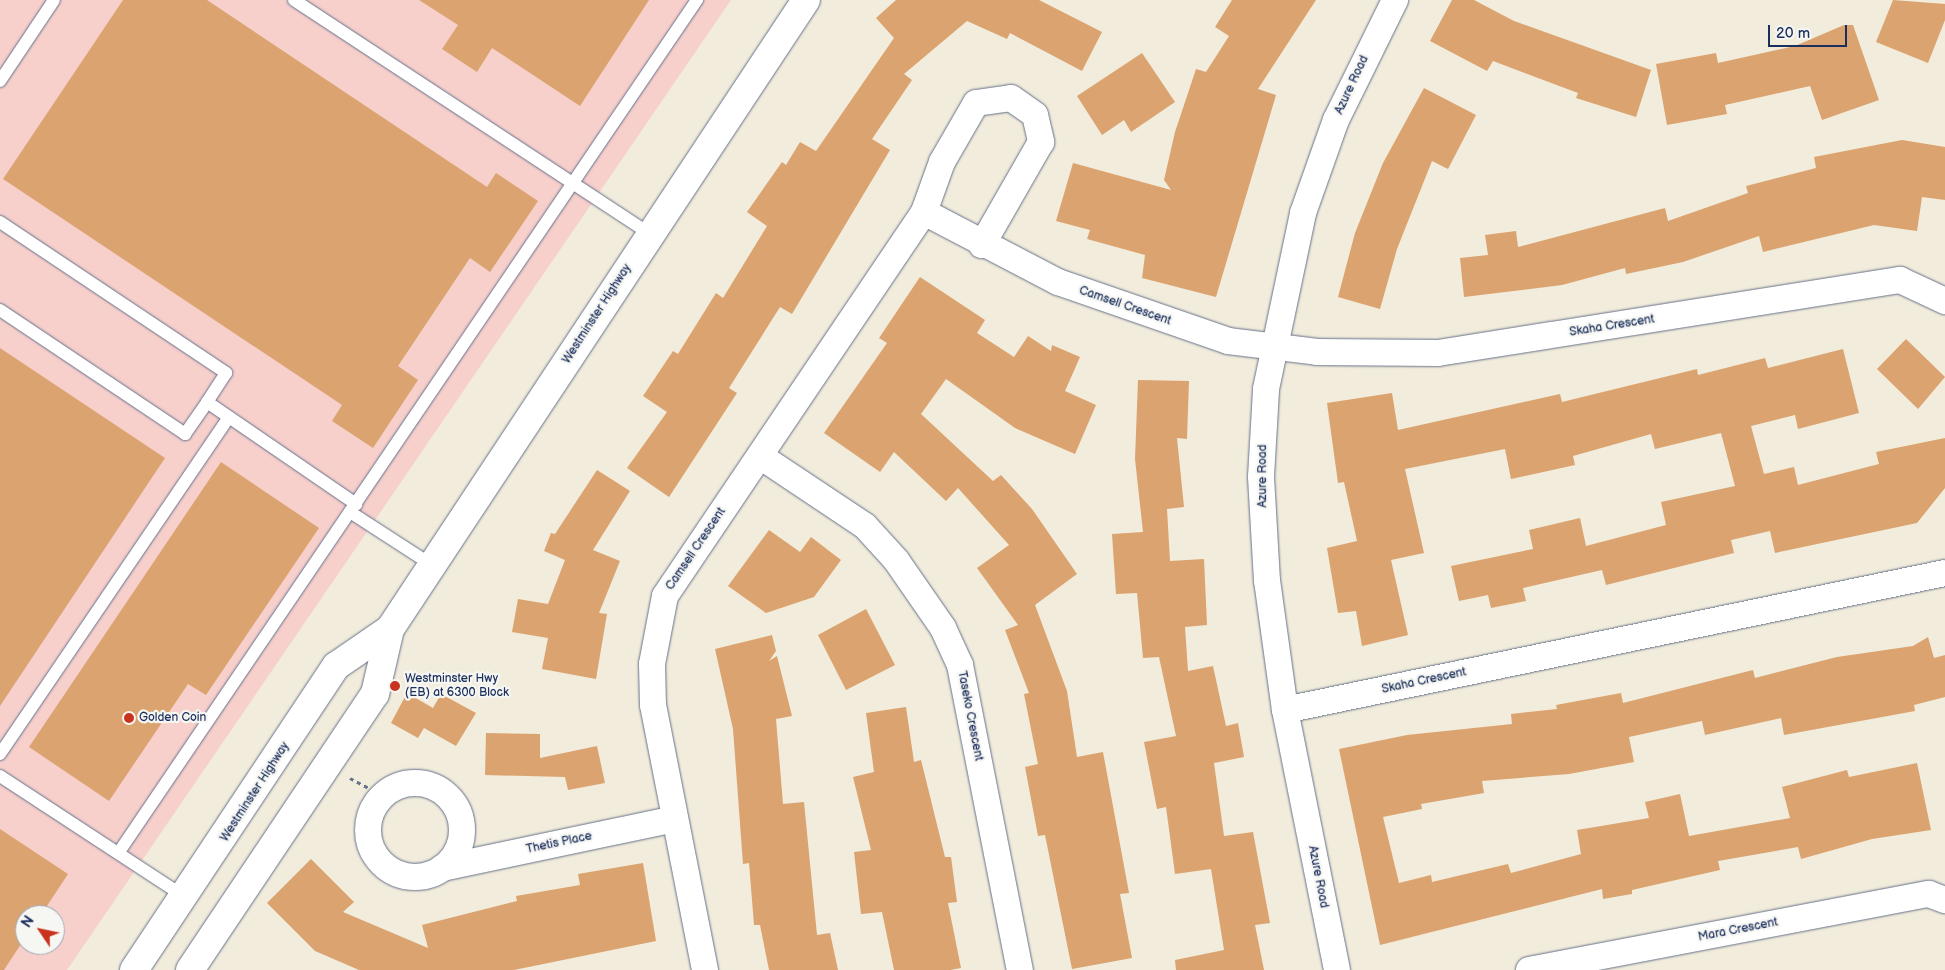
<!DOCTYPE html>
<style>
body{margin:0}
#map{position:relative;width:1945px;height:970px;overflow:hidden;background:#f1ecdb;font-family:"Balsamiq Sans",sans-serif}
div>[style]{position:absolute}
.built>*{inset:0;background:#f7d0cc}
.building>*{inset:0;background:#dba36f}
.path>*{height:3px;margin-top:-1.5px;transform-origin:0;background:repeating-linear-gradient(90deg,#66718a 0 4px,transparent 0 8px)}
.roads{filter:drop-shadow(0 0 1px #66718a) drop-shadow(0 0 1px #66718a)}
.lane>*{height:12px;margin:-6px;padding:0 6px;transform-origin:6px;border-radius:6px;background:#fff}
.street>*{height:26px;margin:-13px;padding:0 13px;transform-origin:13px;border-radius:13px;background:#fff}
.street>.ring{margin:-13px;padding:0;box-sizing:content-box;background:none;border:26px solid #fff;border-radius:50%}
.secondary>*{height:28px;margin:-14px;padding:0 14px;transform-origin:14px;border-radius:14px;background:#fff}
.dots>*{width:14px;height:14px;translate:-50% -50%;box-sizing:border-box;border:2px solid #f6f6f2;border-radius:50%}
span{translate:-50% -50%;white-space:nowrap;text-align:center;line-height:1.15;-webkit-text-stroke:4.5px #f6f6f2;paint-order:stroke}
.street-label{font-size:12px;color:#1b2f5e}
.poi-label{font-size:12px;color:#1b2f5e}
.left{translate:0 -50%;text-align:left}
.north{position:absolute;left:15px;top:905px;width:50px;height:50px;box-sizing:border-box;background:#f6f6f2;border:1px solid #9ea6b7;border-radius:50%;rotate:304deg;font-size:14px;font-weight:700;line-height:20px;text-align:center;color:#1b2f5e}
.north::after{content:'';display:block;margin:auto;width:18px;height:22px;background:#c8321e;clip-path:polygon(50% 0,100% 100%,50% 72%,0 100%)}
.scale{position:absolute;left:1768px;top:25px;width:79px;height:22px;box-sizing:border-box;border:2px solid #1b2f5e;border-top:0;padding-left:6px;font-size:15px;line-height:18px;white-space:nowrap;color:#1b2f5e;-webkit-text-stroke:4px #f6f6f2;paint-order:stroke}
</style>
<div id="map">
<div class="built">
<div style="clip-path:polygon(evenodd,0 0,731px 0,67px 970px,0 970px,0 0,25px 915px,55px 915px,55px 945px,25px 945px,25px 915px)"></div>
</div>
<div class="building">
<div style="clip-path:polygon(123px 0,207px 0,487px 187px,496px 173px,538px 201px,490px 272px,470px 258px,398px 366px,418px 380px,373px 448px,332px 421px,342px 405px,3px 179px)"></div>
<div style="clip-path:polygon(419px 0,649px 0,580px 106px,492px 48px,477px 72px,442px 49px,458px 25px)"></div>
<div style="clip-path:polygon(896px 0,1039px 0,1102px 32px,1082px 71px,1010px 33px,1007px 39px,967px 21px,904px 74px,912px 80px,872px 139px,890px 150px,792px 314px,780px 307px,729px 388px,737px 393px,669px 497px,627px 468px,667px 412px,643px 396px,673px 351px,678px 354px,716px 293px,723px 298px,767px 226px,747px 212px,782px 162px,786px 165px,800px 142px,816px 151px,894px 38px,876px 18px)"></div>
<div style="clip-path:polygon(1232px 0,1316px 0,1258px 89px,1276px 95px,1216px 297px,1142px 278px,1145px 255px,1087px 239px,1090px 230px,1056px 221px,1073px 163px,1171px 190px,1164px 180px,1175px 132px,1196px 69px,1206px 72px,1229px 36px,1215px 27px)"></div>
<div style="clip-path:polygon(1452px 0,1474px 0,1514px 21px,1651px 70px,1636px 117px,1576px 98px,1578px 93px,1493px 61px,1487px 71px,1430px 41px)"></div>
<div style="clip-path:polygon(1893px 0,1945px 4px,1945px 20px,1928px 63px,1876px 42px)"></div>
<div style="clip-path:polygon(1844px 25px,1853px 25px,1879px 100px,1822px 120px,1810px 86px,1725px 105px,1727px 114px,1667px 125px,1656px 64px,1716px 53px,1718px 63px,1795px 46px)"></div>
<div style="clip-path:polygon(1142px 53px,1175px 102px,1131px 132px,1124px 120px,1102px 135px,1077px 96px)"></div>
<div style="clip-path:polygon(1424px 88px,1476px 115px,1448px 169px,1432px 161px,1397px 249px,1380px 309px,1338px 297px,1355px 233px,1383px 163px)"></div>
<div style="clip-path:polygon(1902px 140px,1945px 147px,1945px 200px,1922px 197px,1917px 231px,1874px 225px,1763px 252px,1759px 236px,1683px 262px,1626px 274px,1625px 268px,1562px 285px,1464px 297px,1460px 258px,1488px 255px,1485px 235px,1516px 231px,1518px 247px,1665px 208px,1668px 221px,1748px 193px,1746px 186px,1816px 168px,1814px 157px)"></div>
<div style="clip-path:polygon(920px 277px,985px 320px,977px 333px,1014px 357px,1028px 336px,1051px 351px,1052px 345px,1080px 357px,1065px 391px,1096px 405px,1075px 454px,1015px 428px,946px 379px,921px 414px,993px 481px,1001px 475px,1032px 509px,1077px 574px,1035px 605px,1067px 691px,1077px 757px,1103px 752px,1129px 893px,1120px 894px,1132px 958px,1072px 969px,1045px 835px,1038px 836px,1025px 767px,1038px 764px,1024px 694px,1029px 693px,1005px 630px,1018px 625px,977px 568px,1009px 545px,958px 488px,946px 501px,894px 452px,880px 472px,824px 433px,887px 343px,879px 338px)"></div>
<div style="clip-path:polygon(1906px 339px,1945px 377px,1918px 409px,1877px 369px)"></div>
<div style="clip-path:polygon(0 348px,165px 458px,0 706px)"></div>
<div style="clip-path:polygon(1843px 349px,1859px 413px,1798px 429px,1795px 415px,1751px 426px,1764px 474px,1794px 467px,1798px 485px,1879px 464px,1876px 452px,1945px 438px,1945px 488px,1917px 523px,1775px 553px,1770px 531px,1731px 540px,1734px 553px,1606px 585px,1602px 570px,1523px 588px,1526px 601px,1491px 608px,1488px 595px,1459px 601px,1451px 566px,1533px 549px,1529px 530px,1580px 518px,1586px 546px,1666px 525px,1661px 502px,1735px 486px,1721px 433px,1655px 449px,1651px 434px,1573px 456px,1575px 465px,1511px 479px,1505px 449px,1405px 469px,1424px 553px,1391px 560px,1408px 635px,1362px 646px,1356px 611px,1338px 613px,1327px 548px,1357px 541px,1344px 482px,1338px 483px,1327px 403px,1392px 393px,1398px 430px,1560px 394px,1562px 402px,1697px 369px,1698px 375px,1765px 358px,1768px 368px)"></div>
<div style="clip-path:polygon(1138px 380px,1189px 381px,1187px 439px,1177px 438px,1184px 507px,1167px 509px,1170px 561px,1204px 559px,1207px 625px,1185px 627px,1188px 671px,1213px 666px,1226px 726px,1238px 723px,1244px 757px,1214px 763px,1224px 836px,1253px 832px,1270px 923px,1255px 925px,1264px 970px,1176px 970px,1175px 960px,1224px 950px,1211px 869px,1175px 874px,1166px 807px,1157px 809px,1144px 742px,1176px 736px,1159px 657px,1143px 658px,1137px 593px,1116px 594px,1112px 534px,1143px 532px,1135px 459px)"></div>
<div style="clip-path:polygon(221px 462px,319px 528px,206px 695px,188px 684px,109px 801px,29px 747px)"></div>
<div style="clip-path:polygon(597px 470px,630px 491px,593px 550px,620px 561px,599px 613px,607px 614px,596px 679px,542px 669px,548px 638px,512px 632px,518px 599px,548px 604px,565px 560px,544px 551px,551px 533px,555px 534px)"></div>
<div style="clip-path:polygon(769px 530px,800px 552px,811px 537px,841px 560px,814px 597px,766px 613px,728px 586px)"></div>
<div style="clip-path:polygon(866px 609px,895px 665px,846px 690px,818px 635px)"></div>
<div style="clip-path:polygon(772px 635px,776px 651px,769px 661px,777px 656px,792px 716px,776px 719px,783px 804px,804px 802px,817px 935px,830px 933px,838px 970px,769px 970px,760px 925px,754px 925px,749px 863px,743px 864px,733px 729px,715px 649px)"></div>
<div style="clip-path:polygon(1928px 637px,1934px 658px,1945px 655px,1945px 697px,1914px 705px,1915px 711px,1784px 735px,1781px 718px,1705px 735px,1702px 721px,1629px 737px,1634px 762px,1569px 774px,1482px 781px,1484px 793px,1421px 804px,1422px 809px,1383px 817px,1399px 883px,1431px 875px,1432px 882px,1508px 864px,1511px 873px,1581px 854px,1577px 830px,1649px 818px,1645px 802px,1680px 794px,1689px 836px,1790px 818px,1782px 787px,1847px 770px,1849px 777px,1917px 763px,1931px 830px,1872px 839px,1801px 859px,1798px 847px,1718px 861px,1720px 870px,1632px 890px,1632px 894px,1603px 899px,1602px 889px,1380px 945px,1339px 749px,1407px 735px,1512px 724px,1511px 714px,1557px 709px,1556px 705px,1621px 693px,1623px 703px,1753px 670px,1755px 678px,1837px 657px,1913px 646px)"></div>
<div style="clip-path:polygon(407px 693px,433px 708px,441px 694px,476px 713px,456px 746px,424px 728px,418px 738px,391px 723px)"></div>
<div style="clip-path:polygon(906px 707px,914px 762px,921px 760px,945px 857px,951px 857px,957px 902px,948px 903px,961px 968px,950px 970px,894px 970px,882px 912px,861px 914px,854px 852px,871px 850px,853px 777px,874px 772px,866px 713px)"></div>
<div style="clip-path:polygon(486px 733px,540px 734px,540px 758px,597px 746px,605px 783px,568px 790px,565px 777px,485px 775px)"></div>
<div style="clip-path:polygon(0 829px,68px 874px,41px 915px,25px 915px,25px 938px,4px 970px,0 970px)"></div>
<div style="clip-path:polygon(311px 859px,354px 902px,343px 912px,428px 948px,422px 925px,517px 901px,516px 896px,580px 885px,578px 874px,643px 863px,656px 941px,514px 970px,359px 970px,315px 951px,267px 903px)"></div>
</div>
<div class="path">
<div style="left:350px;top:778px;width:21px;rotate:28deg"></div>
</div>
<div class="roads">
<div class="lane">
<div style="left:294px;top:0;width:426px;rotate:33.3deg"></div>
<div style="left:0;top:81px;width:97px;rotate:-56.3deg"></div>
<div style="left:0;top:222px;width:272px;rotate:33.7deg"></div>
<div style="left:226px;top:373px;width:35px;rotate:123deg"></div>
<div style="left:207px;top:402px;width:181px;rotate:34.4deg"></div>
<div style="left:0;top:310px;width:223px;rotate:33.8deg"></div>
<div style="left:185px;top:434px;width:39px;rotate:-55deg"></div>
<div style="left:350px;top:512px;width:98px;rotate:32.9deg"></div>
<div style="left:0;top:754px;width:407px;rotate:-55.8deg"></div>
<div style="left:0;top:776px;width:221px;rotate:33.2deg"></div>
<div style="left:119px;top:852px;width:1030px;rotate:-55.85deg"></div>
</div>
<div class="street">
<div style="left:924px;top:212px;width:151px;rotate:27.6deg"></div>
<div style="left:1058px;top:282px;width:180px;rotate:19.1deg"></div>
<div style="left:1228px;top:341px;width:90px;rotate:7deg"></div>
<div style="left:1317px;top:352px;width:121px;rotate:0.5deg"></div>
<div style="left:1438px;top:353px;width:468px;rotate:-9deg"></div>
<div style="left:1900px;top:280px;width:50px;rotate:25deg"></div>
<div style="left:760px;top:456px;width:126px;rotate:33.7deg"></div>
<div style="left:865px;top:526px;width:46px;rotate:47.6deg"></div>
<div style="left:896px;top:560px;width:83px;rotate:55.3deg"></div>
<div style="left:943px;top:628px;width:41px;rotate:65.3deg"></div>
<div style="left:960px;top:665px;width:311px;rotate:78.9deg"></div>
<div style="left:1285px;top:710px;width:674px;rotate:-11.73deg"></div>
<div class="ring" style="left:368px;top:783px;width:68px;height:68px"></div>
<div style="left:442px;top:868px;width:238px;rotate:-11.9deg"></div>
<div style="left:705px;top:970px;width:270px;rotate:-101.1deg"></div>
<div style="left:653px;top:705px;width:41px;rotate:-91.4deg"></div>
<div style="left:652px;top:664px;width:69px;rotate:-79.2deg"></div>
<div style="left:665px;top:596px;width:463px;rotate:-56deg"></div>
<div style="left:924px;top:212px;width:53px;rotate:-70.2deg"></div>
<div style="left:942px;top:162px;width:68px;rotate:-60deg"></div>
<div style="left:976px;top:103px;width:35px;rotate:-8deg"></div>
<div style="left:1011px;top:98px;width:29px;rotate:35deg"></div>
<div style="left:1035px;top:115px;width:28px;rotate:77deg"></div>
<div style="left:1041px;top:142px;width:119px;rotate:119.8deg"></div>
<div style="left:1337px;top:970px;width:265px;rotate:-101.3deg"></div>
<div style="left:1285px;top:710px;width:130px;rotate:-97.9deg"></div>
<div style="left:1267px;top:581px;width:104px;rotate:-93.3deg"></div>
<div style="left:1261px;top:477px;width:88px;rotate:-86.7deg"></div>
<div style="left:1266px;top:389px;width:180px;rotate:-78.1deg"></div>
<div style="left:1303px;top:213px;width:99px;rotate:-70.5deg"></div>
<div style="left:1336px;top:120px;width:134px;rotate:-63.8deg"></div>
<div style="left:1529px;top:970px;width:407px;rotate:-10.8deg"></div>
<div style="left:1929px;top:894px;width:17px;rotate:21deg"></div>
</div>
<div class="secondary">
<div style="left:134px;top:970px;width:365px;rotate:-56.4deg"></div>
<div style="left:336px;top:666px;width:65px;rotate:-34.4deg"></div>
<div style="left:190px;top:970px;width:332px;rotate:-56.2deg"></div>
<div style="left:375px;top:694px;width:67px;rotate:-77deg"></div>
<div style="left:390px;top:629px;width:754px;rotate:-56.52deg"></div>
</div>
</div>
<div class="dots">
<div style="left:395px;top:686px;background:#c8321e"></div>
<div style="left:129px;top:718px;background:#c8321e"></div>
</div>
<div class="street-label">
<span style="left:1352px;top:85px;rotate:-65deg">Azure Road</span>
<span style="left:1125px;top:306px;rotate:19deg">Camsell Crescent</span>
<span style="left:597px;top:314px;rotate:-57deg">Westminster Highway</span>
<span style="left:1612px;top:326px;rotate:-9deg">Skaha Crescent</span>
<span style="left:1263px;top:476px;rotate:-90deg">Azure Road</span>
<span style="left:696px;top:549px;rotate:-56deg">Camsell Crescent</span>
<span style="left:1424px;top:681px;rotate:-12deg">Skaha Crescent</span>
<span style="left:970px;top:716px;rotate:79deg">Taseko Crescent</span>
<span style="left:255px;top:792px;rotate:-57deg">Westminster Highway</span>
<span style="left:559px;top:843px;rotate:-12deg">Thetis Place</span>
<span style="left:1318px;top:877px;rotate:79deg">Azure Road</span>
<span style="left:1738px;top:930px;rotate:-11deg">Mara Crescent</span>
</div>
<div class="poi-label">
<span class="left" style="left:405px;top:686px">Westminster Hwy<br>(EB) at 6300 Block</span>
<span class="left" style="left:139px;top:718px">Golden Coin</span>
</div>
<div class="north">N</div>
<div class="scale">20 m</div>
</div>
